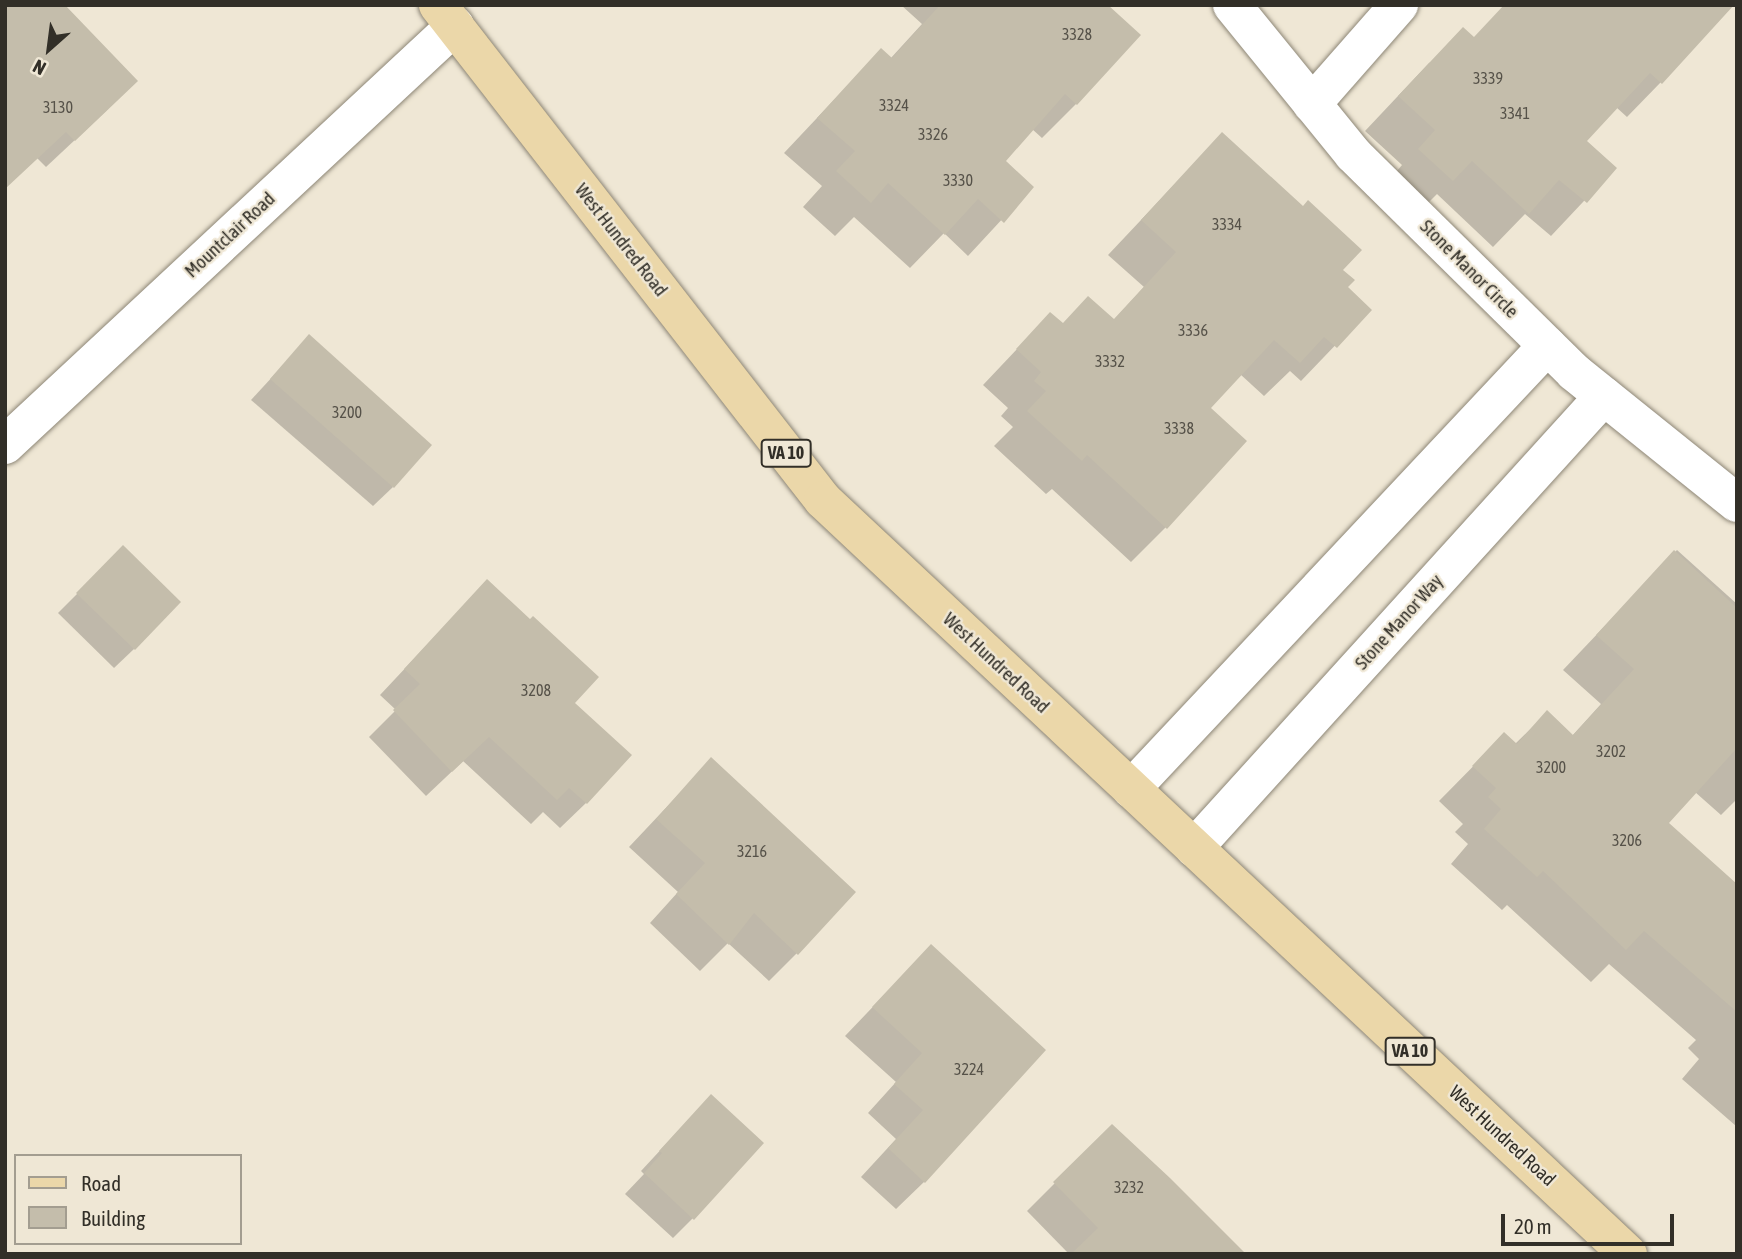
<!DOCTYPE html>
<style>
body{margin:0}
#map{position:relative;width:1742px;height:1259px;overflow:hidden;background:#efe7d5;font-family:"Asap Condensed",sans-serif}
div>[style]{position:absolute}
.shadow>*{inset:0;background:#0003}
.building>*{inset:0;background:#c4bdab}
.roads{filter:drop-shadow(0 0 2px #8d8676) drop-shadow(0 0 2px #8d8676)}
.minor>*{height:38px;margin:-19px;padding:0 19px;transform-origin:19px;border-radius:19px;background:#fff}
.major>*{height:38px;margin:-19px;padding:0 19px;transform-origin:19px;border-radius:19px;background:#ebd7a9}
span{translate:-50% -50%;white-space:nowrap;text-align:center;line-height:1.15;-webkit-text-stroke:5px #efe7d5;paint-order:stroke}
.number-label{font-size:16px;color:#565249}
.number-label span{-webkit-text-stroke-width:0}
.shield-label span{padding:2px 5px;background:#efe7d5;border:2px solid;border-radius:5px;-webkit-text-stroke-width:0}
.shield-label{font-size:18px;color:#322f28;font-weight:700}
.street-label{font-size:19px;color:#322f28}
.frame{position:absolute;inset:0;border:7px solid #322f28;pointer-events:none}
.legend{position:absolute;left:14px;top:1154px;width:228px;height:91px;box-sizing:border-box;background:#efe7d5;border:2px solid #a39d90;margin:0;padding:9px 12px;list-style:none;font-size:21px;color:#322f28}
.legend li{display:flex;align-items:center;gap:14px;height:35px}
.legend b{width:35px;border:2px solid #a39d90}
.north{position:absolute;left:14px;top:14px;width:70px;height:70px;-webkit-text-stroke:5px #efe7d5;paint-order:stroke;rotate:208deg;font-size:19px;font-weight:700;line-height:28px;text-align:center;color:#322f28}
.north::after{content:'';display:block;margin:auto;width:24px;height:32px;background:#322f28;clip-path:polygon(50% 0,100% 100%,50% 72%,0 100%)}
.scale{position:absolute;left:1501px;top:1214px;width:173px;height:32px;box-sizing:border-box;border:4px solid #322f28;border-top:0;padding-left:9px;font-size:21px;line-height:24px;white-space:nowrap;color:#322f28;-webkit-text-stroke:5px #efe7d5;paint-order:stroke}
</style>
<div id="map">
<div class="shadow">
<div style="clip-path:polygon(5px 5px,108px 109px,46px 167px,37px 158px)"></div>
<div style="clip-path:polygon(901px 5px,1105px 5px,1076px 104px,1042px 138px,1032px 129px,1003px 161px,1032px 187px,968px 256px,944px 233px,910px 268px,854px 217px,835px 236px,803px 207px,822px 186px,784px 153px,881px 50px,890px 59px,922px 24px)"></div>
<div style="clip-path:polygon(1712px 5px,1661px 82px,1627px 117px,1616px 107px,1585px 141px,1615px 168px,1551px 236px,1525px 214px,1493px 247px,1437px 194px,1417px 214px,1385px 185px,1402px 165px,1365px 131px,1429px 63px,1473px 38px)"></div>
<div style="clip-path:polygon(1222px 134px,1341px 270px,1346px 287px,1369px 310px,1301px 381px,1290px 371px,1264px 396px,1240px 374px,1209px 408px,1166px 527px,1131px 562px,1052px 489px,1046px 494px,994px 446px,1013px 427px,1001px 416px,1008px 408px,983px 385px,1050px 314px,1062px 324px,1113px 321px,1144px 287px,1108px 255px)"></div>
<div style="clip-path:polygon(309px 337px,393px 487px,373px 506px,251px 400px)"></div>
<div style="clip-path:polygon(123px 548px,134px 649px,114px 668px,58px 613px)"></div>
<div style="clip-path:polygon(1677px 550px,1737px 604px,1737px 799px,1721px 815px,1695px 792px,1667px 823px,1737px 939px,1736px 1126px,1682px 1079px,1699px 1059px,1688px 1048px,1696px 1040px,1609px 964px,1591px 982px,1507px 905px,1502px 910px,1451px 864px,1468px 844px,1455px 832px,1463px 824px,1439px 801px,1504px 735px,1515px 744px,1547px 713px,1572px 736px,1601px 704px,1563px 670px)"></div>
<div style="clip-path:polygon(487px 581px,572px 703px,586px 803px,560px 828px,543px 812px,531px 824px,463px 761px,426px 796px,369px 737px,396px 710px,380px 695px)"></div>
<div style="clip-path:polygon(711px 760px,797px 953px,769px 981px,728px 943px,700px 971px,650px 923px,678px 892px,629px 847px)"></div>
<div style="clip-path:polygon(931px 946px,924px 1182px,896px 1209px,861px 1177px,896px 1139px,868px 1113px,896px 1082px,845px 1036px)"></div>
<div style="clip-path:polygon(692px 1116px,693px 1218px,673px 1238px,625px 1194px,644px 1174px,641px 1171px)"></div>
<div style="clip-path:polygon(1112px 1126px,1236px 1254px,1069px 1254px,1027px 1211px)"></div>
</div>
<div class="building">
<div style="clip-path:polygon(5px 5px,65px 5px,138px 81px,75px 141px,66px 132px,5px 189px)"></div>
<div style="clip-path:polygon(940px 5px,1108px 5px,1141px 35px,1077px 105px,1065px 94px,1006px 161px,1034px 187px,1004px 223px,978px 199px,945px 235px,888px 183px,871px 203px,836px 171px,855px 151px,817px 118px,881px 48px,892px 58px)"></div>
<div style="clip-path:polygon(1504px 5px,1734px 5px,1662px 84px,1650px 73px,1587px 141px,1617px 168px,1587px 203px,1559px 180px,1529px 214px,1472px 161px,1453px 181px,1418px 149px,1435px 130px,1398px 96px,1463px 27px,1474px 37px)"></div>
<div style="clip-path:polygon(1222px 132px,1303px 206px,1308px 200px,1362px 250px,1343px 270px,1355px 280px,1348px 287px,1372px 310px,1337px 348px,1324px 337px,1300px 363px,1274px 340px,1211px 408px,1247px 441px,1167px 529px,1087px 455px,1082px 461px,1027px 411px,1046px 391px,1034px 381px,1041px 372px,1016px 349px,1050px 312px,1063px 323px,1088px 296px,1114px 319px,1176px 252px,1141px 220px)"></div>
<div style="clip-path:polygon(309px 334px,432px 445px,394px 488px,270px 379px)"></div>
<div style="clip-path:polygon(123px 545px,181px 602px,135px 650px,76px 593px)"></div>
<div style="clip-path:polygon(1674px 550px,1737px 608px,1737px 748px,1669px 823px,1737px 884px,1737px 1012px,1644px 931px,1626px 950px,1543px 871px,1537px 877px,1484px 829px,1501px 809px,1488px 797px,1496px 788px,1472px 766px,1504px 732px,1517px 744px,1547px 710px,1573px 735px,1634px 669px,1596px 635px)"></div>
<div style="clip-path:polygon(487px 579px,530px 619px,533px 616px,599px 677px,575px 703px,632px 755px,587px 804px,569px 788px,557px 800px,489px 737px,452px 772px,393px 710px,420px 684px,404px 669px)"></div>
<div style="clip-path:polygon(711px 757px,856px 892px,798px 955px,754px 913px,729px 945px,676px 894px,705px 863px,656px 819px)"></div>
<div style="clip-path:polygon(931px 944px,1046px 1050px,925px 1183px,888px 1148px,923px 1110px,894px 1084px,922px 1053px,872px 1007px)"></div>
<div style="clip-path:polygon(711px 1094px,764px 1143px,694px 1220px,644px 1173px,662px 1153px,659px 1151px)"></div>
<div style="clip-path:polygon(1112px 1124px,1170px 1178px,1246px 1254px,1071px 1254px,1098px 1228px,1053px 1182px)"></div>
</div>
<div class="roads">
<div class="minor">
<div style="left:1232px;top:5px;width:192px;rotate:50.9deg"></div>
<div style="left:1353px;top:154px;width:310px;rotate:44.6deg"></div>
<div style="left:1574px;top:372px;width:209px;rotate:38.8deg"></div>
<div style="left:1312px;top:104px;width:132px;rotate:-48.7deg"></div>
<div style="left:5px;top:445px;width:615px;rotate:-42.96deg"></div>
<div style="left:1131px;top:789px;width:608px;rotate:-46.8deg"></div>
<div style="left:1194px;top:848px;width:610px;rotate:-47.79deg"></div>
</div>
<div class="major">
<div style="left:438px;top:5px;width:627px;rotate:52.13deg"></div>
<div style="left:823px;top:500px;width:1103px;rotate:43.13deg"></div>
</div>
</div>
<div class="number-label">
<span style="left:1077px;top:34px">3328</span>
<span style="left:1488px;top:78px">3339</span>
<span style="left:894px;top:105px">3324</span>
<span style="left:58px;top:107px">3130</span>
<span style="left:1515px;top:113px">3341</span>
<span style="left:933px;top:134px">3326</span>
<span style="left:958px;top:180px">3330</span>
<span style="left:1227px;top:224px">3334</span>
<span style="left:1193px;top:330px">3336</span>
<span style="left:1110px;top:361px">3332</span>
<span style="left:347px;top:412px">3200</span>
<span style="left:1179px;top:428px">3338</span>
<span style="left:536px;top:690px">3208</span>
<span style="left:1611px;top:751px">3202</span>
<span style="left:1551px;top:767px">3200</span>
<span style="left:1627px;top:840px">3206</span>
<span style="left:752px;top:851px">3216</span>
<span style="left:969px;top:1069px">3224</span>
<span style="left:1129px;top:1187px">3232</span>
</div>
<div class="shield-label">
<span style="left:786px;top:453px">VA 10</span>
<span style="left:1410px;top:1051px">VA 10</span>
</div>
<div class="street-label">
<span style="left:230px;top:235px;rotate:-43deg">Mountclair Road</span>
<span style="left:621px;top:240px;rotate:52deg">West Hundred Road</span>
<span style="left:1469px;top:269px;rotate:45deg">Stone Manor Circle</span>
<span style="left:1399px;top:622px;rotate:-48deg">Stone Manor Way</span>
<span style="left:996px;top:663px;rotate:43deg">West Hundred Road</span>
<span style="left:1502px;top:1136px;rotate:43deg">West Hundred Road</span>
</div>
<div class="frame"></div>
<ul class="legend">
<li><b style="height:9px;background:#ebd7a9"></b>Road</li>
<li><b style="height:19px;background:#c4bdab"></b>Building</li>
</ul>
<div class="north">N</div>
<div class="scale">20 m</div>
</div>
